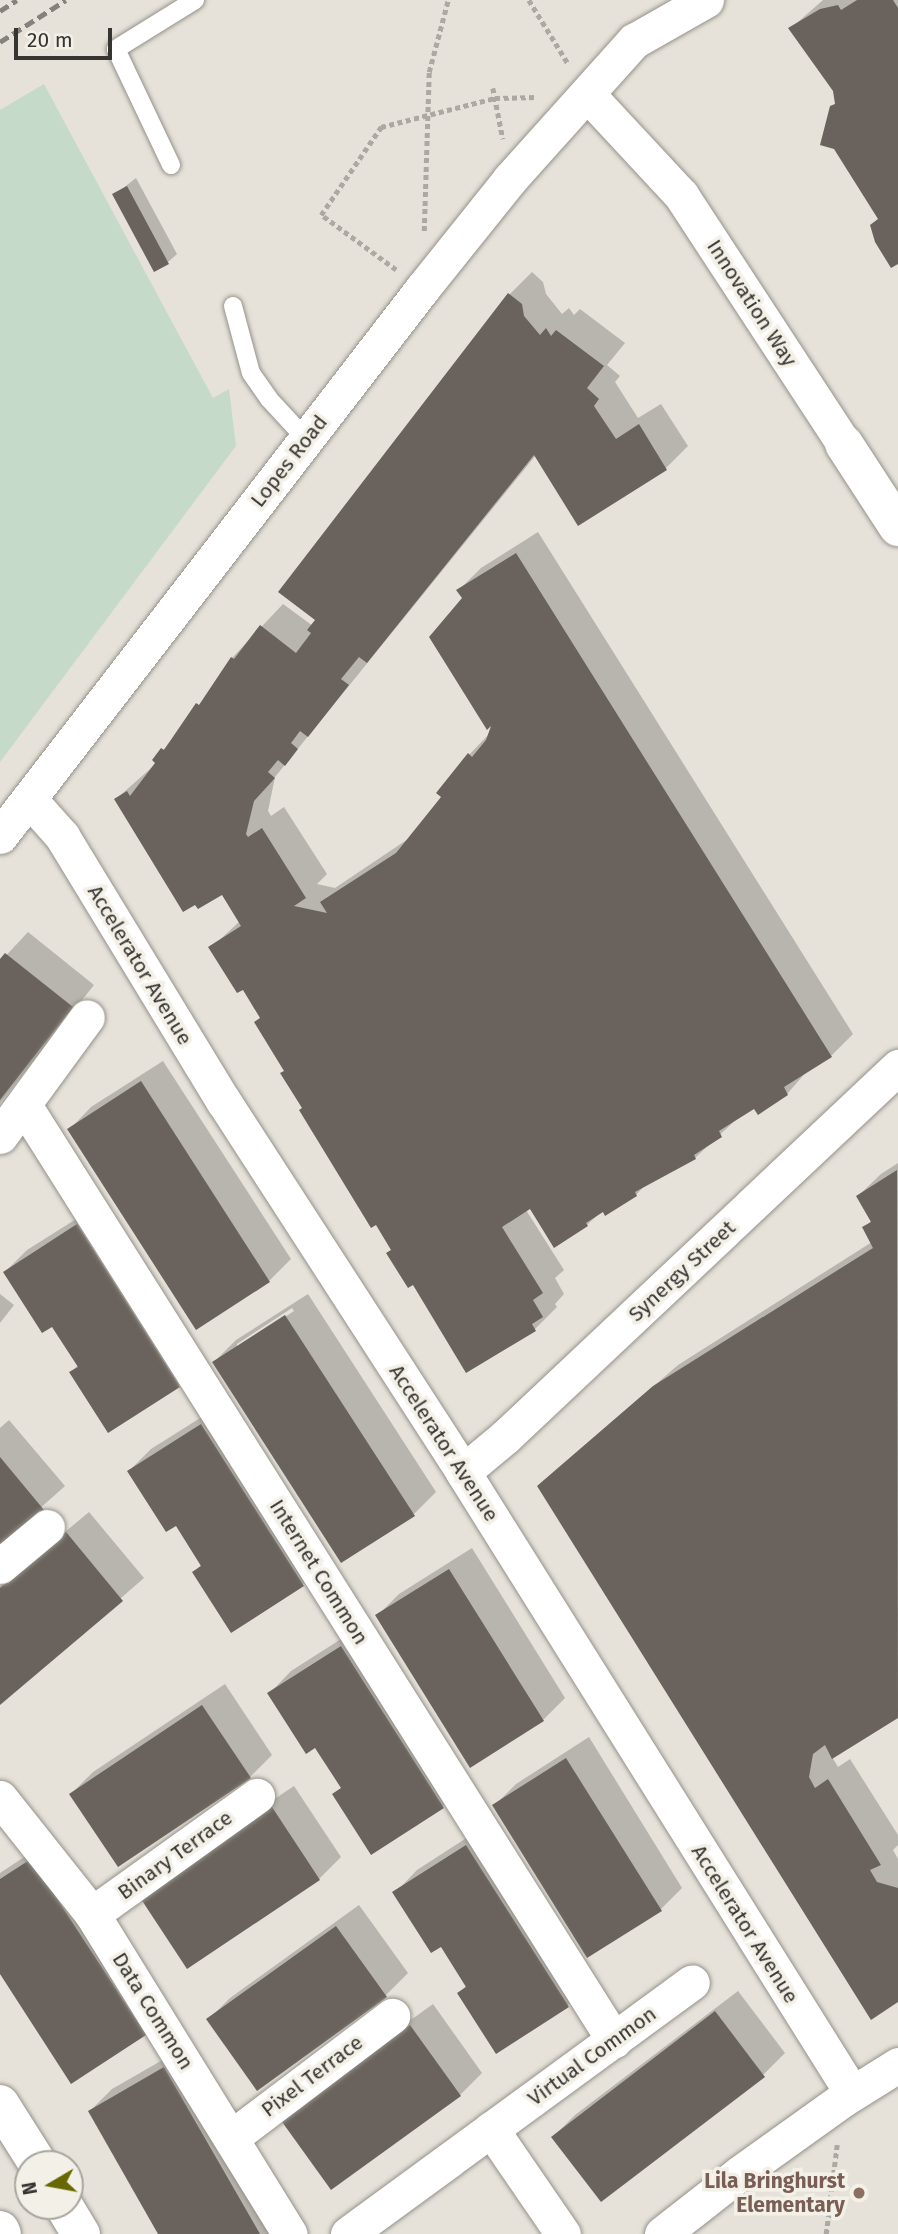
<!DOCTYPE html>
<style>
body{margin:0}
#map{position:relative;width:898px;height:2234px;overflow:hidden;background:#e6e2da;font-family:"Fira Sans",sans-serif}
div>[style]{position:absolute}
.green>*{inset:0;background:#c6daca}
.shadow>*{inset:0;background:#0003}
.building>*{inset:0;background:#6a635d}
.path>*{height:4.5px;margin-top:-2.25px;transform-origin:0;background:repeating-linear-gradient(90deg,#aca8a2 0 5px,transparent 0 8.5px)}
.roads{filter:drop-shadow(0 0 2px #95928a) drop-shadow(0 0 2px #95928a)}
.lane>*{height:18px;margin:-9px;padding:0 9px;transform-origin:9px;border-radius:9px;background:#fff}
.street>*{height:35px;margin:-17.5px;padding:0 17.5px;transform-origin:17.5px;border-radius:17.5px;background:#fff}
.secondary>*{height:38px;margin:-19px;padding:0 19px;transform-origin:19px;border-radius:19px;background:#fff}
.rail>*{height:5px;margin-top:-2.5px;transform-origin:0;background:repeating-linear-gradient(90deg,#85827d 0 10px,transparent 0 15px)}
.dots>*{width:19px;height:19px;translate:-50% -50%;box-sizing:border-box;border:4px solid #f3f0e7;border-radius:50%}
span{translate:-50% -50%;white-space:nowrap;text-align:center;line-height:1.15;-webkit-text-stroke:7px #f3f0e7;paint-order:stroke}
.street-label{font-size:21px;color:#373532}
.education-label{font-size:21px;color:#785e54;font-weight:700}
.right{translate:-100% -50%;text-align:right}
.north{position:absolute;left:14px;top:2150px;width:70px;height:70px;box-sizing:border-box;background:#f3f0e7;border:2px solid #a8a59f;border-radius:50%;rotate:260deg;font-size:19px;font-weight:700;line-height:28px;text-align:center;color:#373532}
.north::after{content:'';display:block;margin:auto;width:24px;height:32px;background:#686803;clip-path:polygon(50% 0,100% 100%,50% 72%,0 100%)}
.scale{position:absolute;left:14px;top:28px;width:98px;height:32px;box-sizing:border-box;border:4px solid #373532;border-top:0;padding-left:9px;font-size:21px;line-height:24px;white-space:nowrap;color:#373532;-webkit-text-stroke:5px #f3f0e7;paint-order:stroke}
</style>
<div id="map">
<div class="green">
<div style="clip-path:polygon(44px 84px,213px 398px,229px 389px,236px 446px,0 762px,0 110px)"></div>
</div>
<div class="shadow">
<div style="clip-path:polygon(823px 0,898px 0,898px 259px,832px 107px,837px 102px,835px 90px,790px 29px)"></div>
<div style="clip-path:polygon(136px 178px,177px 254px,168px 262px,114px 195px)"></div>
<div style="clip-path:polygon(532px 272px,543px 282px,546px 294px,562px 314px,569px 308px,574px 315px,580px 309px,625px 343px,607px 365px,620px 376px,615px 382px,638px 418px,661px 404px,688px 446px,666px 468px,579px 524px,536px 455px,275px 777px,268px 811px,271px 816px,284px 807px,327px 874px,317px 884px,335px 888px,411px 837px,444px 796px,469px 755px,490px 733px,496px 721px,464px 598px,459px 590px,481px 568px,538px 532px,853px 1034px,831px 1056px,808px 1070px,787px 1094px,758px 1112px,755px 1106px,741px 1115px,695px 1158px,647px 1183px,636px 1195px,603px 1210px,587px 1225px,531px 1207px,526px 1210px,564px 1270px,555px 1278px,564px 1294px,555px 1304px,557px 1307px,535px 1329px,467px 1370px,304px 1107px,261px 1017px,243px 987px,211px 948px,240px 921px,222px 892px,116px 799px,158px 762px,155px 760px,211px 691px,232px 658px,283px 604px,313px 626px,318px 620px,281px 591px,510px 294px)"></div>
<div style="clip-path:polygon(28px 932px,94px 985px,0 1103px,0 962px)"></div>
<div style="clip-path:polygon(163px 1061px,291px 1259px,269px 1281px,69px 1130px,91px 1107px)"></div>
<div style="clip-path:polygon(898px 1163px,898px 1716px,832px 1757px,838px 1767px,850px 1759px,898px 1835px,898px 1845px,893px 1850px,898px 1859px,898px 2000px,539px 1486px,678px 1365px,872px 1242px,864px 1228px,872px 1220px,858px 1196px,881px 1174px)"></div>
<div style="clip-path:polygon(100px 1204px,201px 1363px,179px 1385px,108px 1431px,71px 1372px,78px 1365px,52px 1325px,5px 1272px,27px 1250px)"></div>
<div style="clip-path:polygon(0 1294px,14px 1305px,0 1323px)"></div>
<div style="clip-path:polygon(evenodd,308px 1294px,436px 1492px,414px 1514px,214px 1362px,236px 1340px,308px 1294px,292px 1308px,294px 1311px,237px 1348px,237px 1344px,292px 1308px)"></div>
<div style="clip-path:polygon(224px 1403px,325px 1562px,303px 1584px,232px 1630px,194px 1572px,202px 1564px,176px 1524px,129px 1471px,151px 1449px)"></div>
<div style="clip-path:polygon(9px 1420px,65px 1486px,0 1544px,0 1428px)"></div>
<div style="clip-path:polygon(89px 1512px,144px 1578px,0 1703px,0 1586px)"></div>
<div style="clip-path:polygon(472px 1548px,565px 1698px,543px 1720px,377px 1616px,399px 1594px)"></div>
<div style="clip-path:polygon(363px 1625px,465px 1784px,443px 1806px,372px 1852px,334px 1794px,342px 1787px,316px 1746px,269px 1694px,291px 1671px)"></div>
<div style="clip-path:polygon(225px 1684px,272px 1755px,250px 1777px,71px 1794px,93px 1772px)"></div>
<div style="clip-path:polygon(589px 1737px,682px 1888px,660px 1910px,494px 1806px,516px 1784px)"></div>
<div style="clip-path:polygon(294px 1786px,341px 1857px,319px 1879px,163px 1874px)"></div>
<div style="clip-path:polygon(488px 1824px,590px 1983px,568px 2005px,459px 1993px,467px 1985px,441px 1945px,395px 1893px,417px 1870px)"></div>
<div style="clip-path:polygon(53px 1838px,166px 2012px,144px 2034px,0 1971px,0 1873px)"></div>
<div style="clip-path:polygon(359px 1905px,408px 1973px,386px 1995px,258px 2088px,208px 2020px,230px 1998px)"></div>
<div style="clip-path:polygon(738px 1991px,785px 2053px,763px 2075px,553px 2137px,575px 2115px)"></div>
<div style="clip-path:polygon(433px 2004px,482px 2073px,460px 2095px,304px 2097px)"></div>
<div style="clip-path:polygon(187px 2046px,282px 2234px,160px 2234px,90px 2111px,112px 2089px)"></div>
</div>
<div class="building">
<div style="clip-path:polygon(857px 0,893px 0,898px 8px,898px 264px,891px 268px,875px 242px,870px 225px,878px 219px,834px 149px,820px 145px,830px 106px,835px 104px,833px 91px,788px 28px,820px 9px,838px 5px,841px 10px)"></div>
<div style="clip-path:polygon(127px 186px,169px 264px,154px 272px,112px 194px)"></div>
<div style="clip-path:polygon(508px 293px,522px 304px,524px 316px,540px 335px,546px 328px,551px 336px,556px 330px,604px 366px,587px 388px,599px 399px,594px 406px,616px 439px,639px 424px,667px 470px,578px 526px,534px 455px,367px 663px,359px 657px,341px 679px,349px 685px,308px 737px,300px 731px,291px 743px,298px 749px,285px 766px,278px 760px,268px 772px,275px 778px,254px 801px,246px 834px,248px 837px,262px 828px,306px 898px,294px 906px,327px 913px,320px 902px,396px 853px,441px 797px,436px 793px,468px 753px,472px 757px,486px 740px,491px 726px,487px 730px,429px 637px,462px 598px,456px 590px,516px 553px,832px 1057px,784px 1087px,788px 1095px,758px 1115px,754px 1109px,719px 1131px,722px 1137px,694px 1155px,696px 1159px,635px 1192px,637px 1196px,605px 1216px,603px 1212px,586px 1223px,588px 1226px,554px 1248px,530px 1209px,502px 1227px,543px 1293px,533px 1300px,543px 1317px,532px 1324px,536px 1331px,466px 1373px,413px 1285px,408px 1288px,386px 1253px,391px 1250px,376px 1225px,371px 1228px,299px 1110px,302px 1108px,280px 1073px,284px 1071px,254px 1022px,260px 1018px,243px 990px,237px 993px,208px 947px,241px 926px,222px 895px,198px 909px,195px 905px,183px 912px,114px 799px,127px 791px,130px 796px,155px 763px,152px 760px,161px 748px,164px 750px,196px 703px,199px 705px,231px 657px,234px 659px,260px 625px,296px 653px,311px 633px,307px 630px,315px 620px,278px 592px)"></div>
<div style="clip-path:polygon(5px 953px,73px 1007px,0 1100px,0 959px)"></div>
<div style="clip-path:polygon(141px 1081px,270px 1282px,196px 1330px,67px 1129px)"></div>
<div style="clip-path:polygon(897px 1170px,898px 1718px,832px 1759px,825px 1745px,813px 1754px,809px 1777px,815px 1788px,828px 1779px,881px 1865px,870px 1870px,877px 1882px,898px 1888px,898px 2002px,871px 2020px,537px 1486px,653px 1386px,873px 1248px,862px 1227px,871px 1222px,856px 1196px)"></div>
<div style="clip-path:polygon(77px 1224px,180px 1387px,108px 1433px,69px 1372px,78px 1367px,52px 1327px,42px 1333px,3px 1272px)"></div>
<div style="clip-path:polygon(285px 1315px,415px 1516px,341px 1563px,212px 1362px)"></div>
<div style="clip-path:polygon(201px 1424px,304px 1586px,231px 1633px,192px 1572px,201px 1566px,176px 1526px,166px 1532px,127px 1471px)"></div>
<div style="clip-path:polygon(0 1457px,44px 1510px,0 1547px)"></div>
<div style="clip-path:polygon(66px 1532px,123px 1601px,0 1705px,0 1588px)"></div>
<div style="clip-path:polygon(449px 1569px,544px 1721px,470px 1768px,375px 1615px)"></div>
<div style="clip-path:polygon(341px 1646px,444px 1808px,371px 1855px,332px 1794px,341px 1788px,315px 1748px,306px 1754px,267px 1693px)"></div>
<div style="clip-path:polygon(202px 1705px,251px 1778px,118px 1867px,69px 1794px)"></div>
<div style="clip-path:polygon(566px 1758px,662px 1911px,587px 1958px,492px 1805px)"></div>
<div style="clip-path:polygon(272px 1807px,320px 1880px,187px 1969px,139px 1896px)"></div>
<div style="clip-path:polygon(466px 1845px,569px 2007px,496px 2054px,457px 1993px,466px 1987px,441px 1947px,431px 1953px,392px 1892px)"></div>
<div style="clip-path:polygon(31px 1859px,146px 2035px,71px 2084px,0 1974px,0 1879px)"></div>
<div style="clip-path:polygon(336px 1926px,387px 1997px,257px 2091px,206px 2019px)"></div>
<div style="clip-path:polygon(715px 2011px,765px 2077px,601px 2202px,551px 2137px)"></div>
<div style="clip-path:polygon(410px 2025px,461px 2096px,331px 2190px,280px 2119px)"></div>
<div style="clip-path:polygon(164px 2067px,260px 2234px,158px 2234px,88px 2111px)"></div>
</div>
<div class="path">
<div style="left:529px;top:0;width:76px;rotate:58.4deg"></div>
<div style="left:493px;top:88px;width:52px;rotate:78.9deg"></div>
<div style="left:424px;top:231px;width:159px;rotate:-88.2deg"></div>
<div style="left:429px;top:72px;width:74px;rotate:-75.2deg"></div>
<div style="left:396px;top:270px;width:93px;rotate:-143.7deg"></div>
<div style="left:321px;top:215px;width:107px;rotate:-55.7deg"></div>
<div style="left:381px;top:127px;width:118px;rotate:-14.3deg"></div>
<div style="left:495px;top:98px;width:42px;rotate:-1.4deg"></div>
<div style="left:826px;top:2234px;width:90px;rotate:-83deg"></div>
</div>
<div class="roads">
<div class="lane">
<div style="left:171px;top:165px;width:128px;rotate:-115.4deg"></div>
<div style="left:116px;top:49px;width:93px;rotate:-31.8deg"></div>
<div style="left:233px;top:306px;width:69px;rotate:75deg"></div>
<div style="left:251px;top:373px;width:32px;rotate:55deg"></div>
<div style="left:269px;top:399px;width:54px;rotate:47.2deg"></div>
</div>
<div class="street">
<div style="left:588px;top:95px;width:137px;rotate:47.1deg"></div>
<div style="left:681px;top:195px;width:298px;rotate:56.8deg"></div>
<div style="left:29px;top:799px;width:50px;rotate:48.3deg"></div>
<div style="left:62px;top:836px;width:311px;rotate:58.7deg"></div>
<div style="left:224px;top:1102px;width:440px;rotate:57.1deg"></div>
<div style="left:463px;top:1472px;width:733px;rotate:57.94deg"></div>
<div style="left:0;top:836px;width:691px;rotate:-52.35deg"></div>
<div style="left:422px;top:289px;width:141px;rotate:-51.3deg"></div>
<div style="left:510px;top:179px;width:186px;rotate:-48.1deg"></div>
<div style="left:634px;top:41px;width:83px;rotate:-29.7deg"></div>
<div style="left:24px;top:1105px;width:1106px;rotate:57.75deg"></div>
<div style="left:0;top:1136px;width:147px;rotate:-53.8deg"></div>
<div style="left:463px;top:1472px;width:55px;rotate:-39.8deg"></div>
<div style="left:505px;top:1437px;width:540px;rotate:-43.27deg"></div>
<div style="left:0;top:1566px;width:61px;rotate:-39.7deg"></div>
<div style="left:0;top:1798px;width:148px;rotate:51.6deg"></div>
<div style="left:92px;top:1914px;width:376px;rotate:58.3deg"></div>
<div style="left:92px;top:1914px;width:203px;rotate:-35.6deg"></div>
<div style="left:491px;top:2129px;width:127px;rotate:55.6deg"></div>
<div style="left:232px;top:2137px;width:201px;rotate:-37.1deg"></div>
<div style="left:348px;top:2234px;width:426px;rotate:-36.2deg"></div>
<div style="left:662px;top:2234px;width:99px;rotate:-38deg"></div>
<div style="left:740px;top:2173px;width:125px;rotate:-35.6deg"></div>
<div style="left:842px;top:2100px;width:66px;rotate:-32deg"></div>
</div>
<div class="secondary">
<div style="left:844px;top:444px;width:99px;rotate:57deg"></div>
<div style="left:0;top:2104px;width:71px;rotate:57.7deg"></div>
<div style="left:64px;top:2206px;width:33px;rotate:59deg"></div>
<div style="left:0;top:2230px;width:4px;rotate:63deg"></div>
</div>
</div>
<div class="rail">
<div style="left:0;top:11px;width:20px;rotate:-33deg"></div>
<div style="left:0;top:42px;width:78px;rotate:-32.5deg"></div>
</div>
<div class="dots">
<div style="left:859px;top:2193px;background:#8d6e63"></div>
</div>
<div class="street-label">
<span style="left:752px;top:303px;rotate:57deg">Innovation Way</span>
<span style="left:289px;top:461px;rotate:-52deg">Lopes Road</span>
<span style="left:140px;top:965px;rotate:59deg">Accelerator Avenue</span>
<span style="left:682px;top:1271px;rotate:-43deg">Synergy Street</span>
<span style="left:444px;top:1443px;rotate:57deg">Accelerator Avenue</span>
<span style="left:319px;top:1572px;rotate:58deg">Internet Common</span>
<span style="left:175px;top:1855px;rotate:-36deg">Binary Terrace</span>
<span style="left:745px;top:1924px;rotate:58deg">Accelerator Avenue</span>
<span style="left:153px;top:2011px;rotate:58deg">Data Common</span>
<span style="left:592px;top:2056px;rotate:-36deg">Virtual Common</span>
<span style="left:312px;top:2076px;rotate:-37deg">Pixel Terrace</span>
</div>
<div class="education-label">
<span class="right" style="left:845px;top:2193px">Lila Bringhurst<br>Elementary</span>
</div>
<div class="north">N</div>
<div class="scale">20 m</div>
</div>
